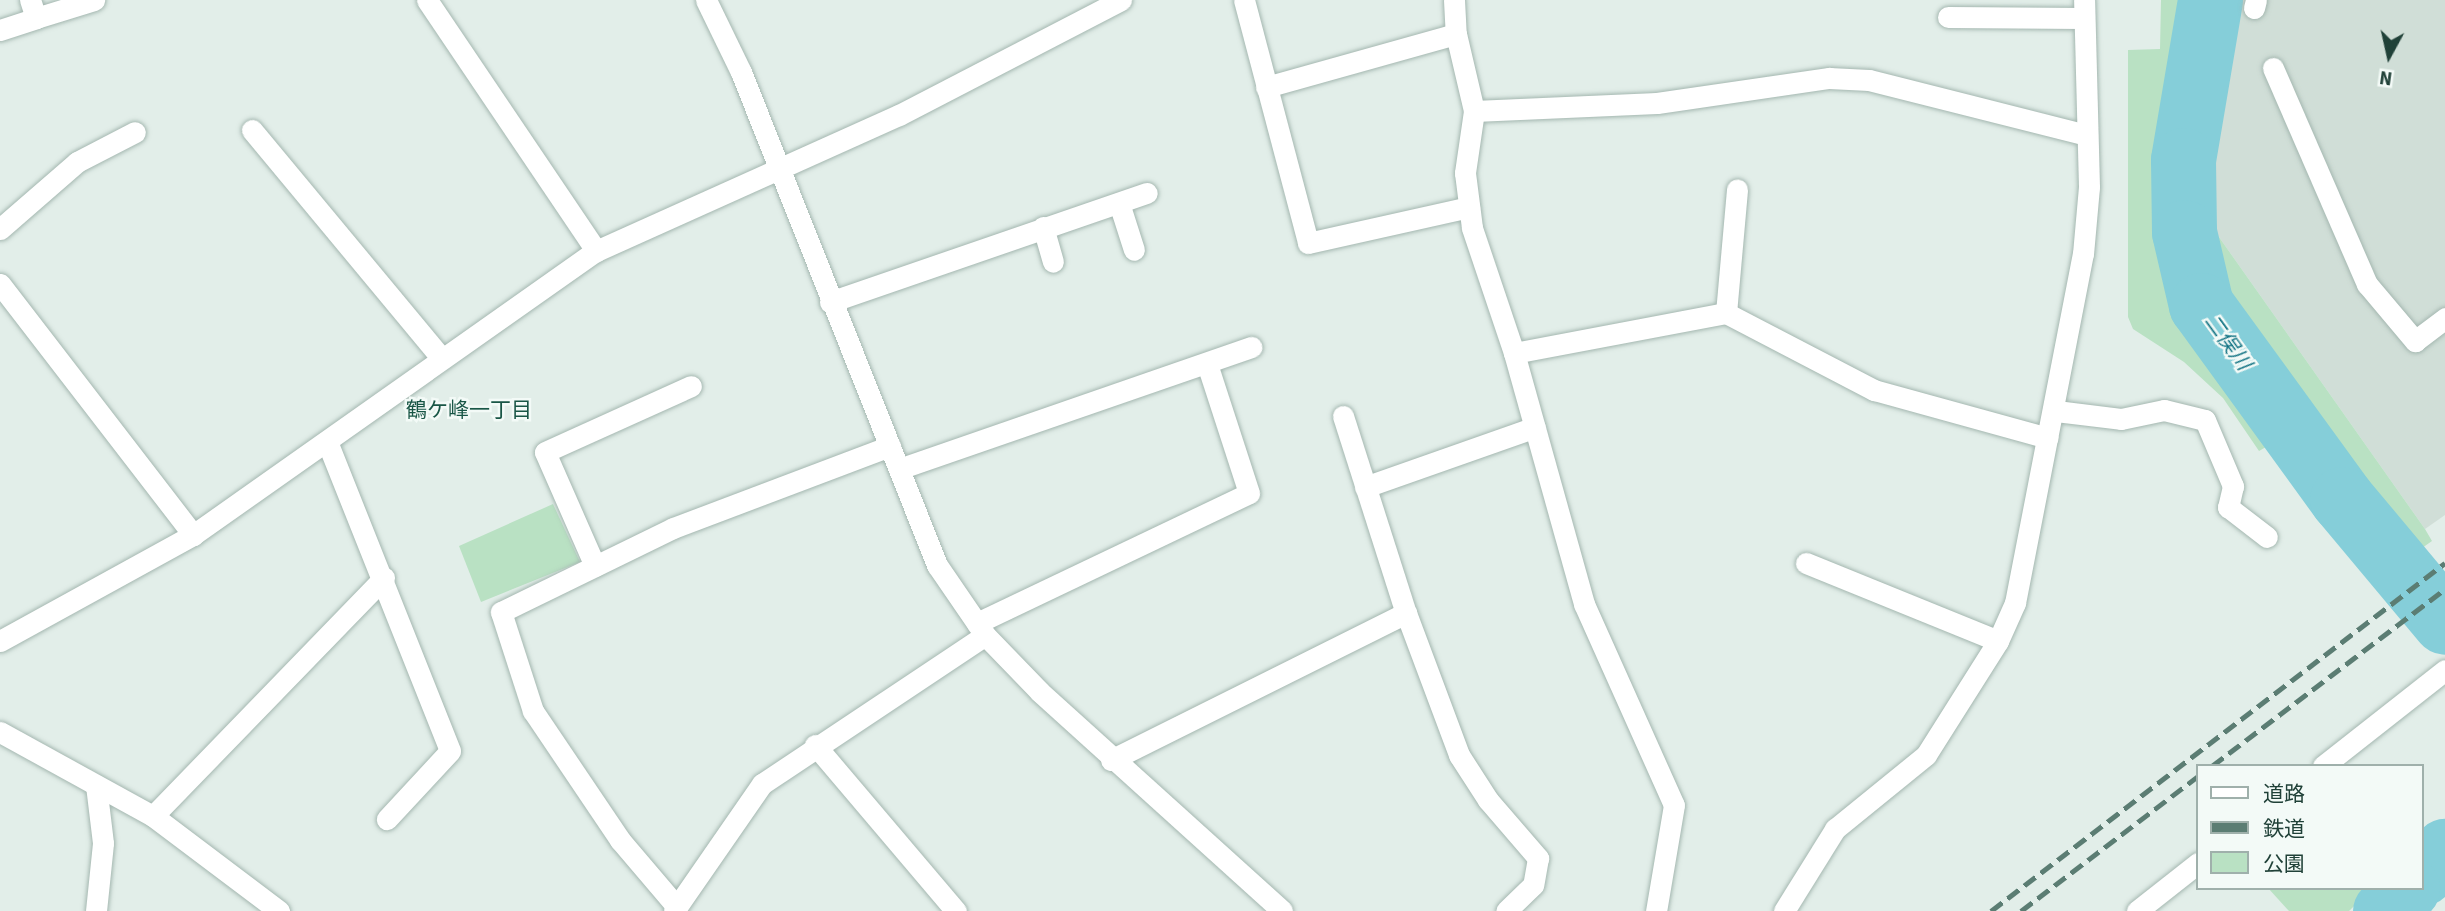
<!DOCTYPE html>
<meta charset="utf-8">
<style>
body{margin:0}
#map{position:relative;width:2445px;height:911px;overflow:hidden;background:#e2eee9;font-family:"Source Sans 3","Noto Sans JP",sans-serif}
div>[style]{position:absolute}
.built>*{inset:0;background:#d0ded7}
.green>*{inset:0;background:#b9e1c3}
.river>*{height:65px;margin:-32.5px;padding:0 32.5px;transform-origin:32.5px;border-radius:32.5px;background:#85ced9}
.roads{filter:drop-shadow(0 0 2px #a4b7b0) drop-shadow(0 0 2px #a4b7b0)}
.minor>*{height:21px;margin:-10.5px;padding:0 10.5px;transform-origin:10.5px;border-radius:10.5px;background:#fff}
.rail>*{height:5px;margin-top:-2.5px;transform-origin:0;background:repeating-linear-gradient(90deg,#5b7d73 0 14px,transparent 0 21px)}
span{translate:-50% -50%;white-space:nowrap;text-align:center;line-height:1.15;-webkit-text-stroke:5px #f3faf7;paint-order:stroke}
.water-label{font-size:21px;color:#137484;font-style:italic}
.neighbourhood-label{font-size:21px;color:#195646}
.legend{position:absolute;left:2196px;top:764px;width:228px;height:126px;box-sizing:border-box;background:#f3faf7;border:2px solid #9fb0ab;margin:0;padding:9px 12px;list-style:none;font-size:21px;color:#204138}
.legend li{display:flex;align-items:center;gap:14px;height:35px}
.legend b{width:35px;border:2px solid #9fb0ab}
.north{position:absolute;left:2354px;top:21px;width:70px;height:70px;-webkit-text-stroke:5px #f3faf7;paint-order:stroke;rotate:188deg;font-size:19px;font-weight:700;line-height:28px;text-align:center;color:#204138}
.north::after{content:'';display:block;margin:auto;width:24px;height:32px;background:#204138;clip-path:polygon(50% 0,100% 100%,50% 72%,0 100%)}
</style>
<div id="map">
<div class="built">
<div style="clip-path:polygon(2237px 0,2445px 0,2445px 515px,2425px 529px,2214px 230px,2207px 200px,2209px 169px)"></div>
</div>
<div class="green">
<div style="clip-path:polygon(2161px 0,2237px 0,2209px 170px,2207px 200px,2214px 230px,2425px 529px,2432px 541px,2412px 555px,2311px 421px,2259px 451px,2223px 398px,2184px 362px,2133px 329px,2128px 317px,2128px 50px,2160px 49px)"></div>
<div style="clip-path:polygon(553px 504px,580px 562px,481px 602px,459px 546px)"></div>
<div style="clip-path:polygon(2268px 888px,2373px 888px,2349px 911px,2289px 911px)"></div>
</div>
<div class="river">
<div style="left:2210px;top:0;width:162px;rotate:99.6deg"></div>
<div style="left:2183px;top:160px;width:72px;rotate:89.2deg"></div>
<div style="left:2184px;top:232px;width:75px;rotate:76.9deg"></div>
<div style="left:2201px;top:305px;width:240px;rotate:54deg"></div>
<div style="left:2342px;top:499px;width:160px;rotate:50.1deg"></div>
<div style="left:2422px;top:873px;width:32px;rotate:-44deg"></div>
<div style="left:2385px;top:911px;width:32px;rotate:-46deg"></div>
</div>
<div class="roads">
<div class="minor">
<div style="left:427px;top:0;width:303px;rotate:56deg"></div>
<div style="left:706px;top:0;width:80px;rotate:64.1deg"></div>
<div style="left:741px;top:72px;width:531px;rotate:68.32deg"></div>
<div style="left:937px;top:565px;width:85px;rotate:55.6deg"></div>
<div style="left:985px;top:635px;width:79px;rotate:46deg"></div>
<div style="left:1040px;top:692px;width:326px;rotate:42.1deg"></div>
<div style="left:1244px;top:0;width:251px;rotate:75.2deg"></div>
<div style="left:1308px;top:243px;width:165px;rotate:-12.6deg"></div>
<div style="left:1454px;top:0;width:34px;rotate:87deg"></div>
<div style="left:1456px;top:34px;width:79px;rotate:76.8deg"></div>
<div style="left:1474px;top:111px;width:63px;rotate:98.3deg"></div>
<div style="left:1465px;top:173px;width:55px;rotate:82.7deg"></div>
<div style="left:1472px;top:228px;width:132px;rotate:71.4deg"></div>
<div style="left:1514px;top:353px;width:261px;rotate:74.4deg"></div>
<div style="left:1584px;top:604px;width:220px;rotate:65.9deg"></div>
<div style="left:1674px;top:805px;width:108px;rotate:99.6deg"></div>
<div style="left:2254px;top:8px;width:8px;rotate:-76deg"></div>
<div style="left:1948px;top:17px;width:134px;rotate:0.4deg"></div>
<div style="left:36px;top:18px;width:61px;rotate:-17.2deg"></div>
<div style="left:0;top:30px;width:38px;rotate:-18deg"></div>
<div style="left:36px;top:18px;width:19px;rotate:-108deg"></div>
<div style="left:2273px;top:68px;width:236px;rotate:66.5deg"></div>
<div style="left:2367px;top:284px;width:75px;rotate:49.9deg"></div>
<div style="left:2415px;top:341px;width:38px;rotate:-37deg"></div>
<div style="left:1266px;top:87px;width:197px;rotate:-15.6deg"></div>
<div style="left:1474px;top:111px;width:183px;rotate:-2.5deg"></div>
<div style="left:1657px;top:103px;width:174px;rotate:-8.3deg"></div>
<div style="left:1829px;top:78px;width:40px;rotate:2.9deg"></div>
<div style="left:1869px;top:80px;width:225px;rotate:14.2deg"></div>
<div style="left:252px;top:130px;width:296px;rotate:50.3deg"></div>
<div style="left:1119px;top:203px;width:49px;rotate:72.3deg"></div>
<div style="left:1043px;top:227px;width:36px;rotate:74deg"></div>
<div style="left:0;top:229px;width:102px;rotate:-41deg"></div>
<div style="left:77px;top:162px;width:65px;rotate:-27.3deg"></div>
<div style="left:0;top:284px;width:317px;rotate:52.4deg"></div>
<div style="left:830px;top:302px;width:335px;rotate:-19deg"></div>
<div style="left:1726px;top:313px;width:124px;rotate:-84.9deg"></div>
<div style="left:1514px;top:353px;width:216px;rotate:-10.7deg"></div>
<div style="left:1726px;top:313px;width:167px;rotate:27.5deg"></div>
<div style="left:1874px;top:390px;width:180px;rotate:15.4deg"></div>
<div style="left:2056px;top:411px;width:65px;rotate:7deg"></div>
<div style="left:2121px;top:419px;width:44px;rotate:-11.8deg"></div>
<div style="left:2164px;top:410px;width:42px;rotate:13.7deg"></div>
<div style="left:2205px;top:420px;width:72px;rotate:67deg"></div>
<div style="left:2233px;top:486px;width:22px;rotate:103deg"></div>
<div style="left:2228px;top:507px;width:49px;rotate:37.6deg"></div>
<div style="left:1343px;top:416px;width:207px;rotate:72.3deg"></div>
<div style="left:328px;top:444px;width:330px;rotate:68.3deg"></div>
<div style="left:450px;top:751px;width:93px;rotate:132.8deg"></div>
<div style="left:899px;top:469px;width:373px;rotate:-19.1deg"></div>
<div style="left:1365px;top:487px;width:180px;rotate:-19.4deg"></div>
<div style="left:1806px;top:563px;width:207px;rotate:22.1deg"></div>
<div style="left:595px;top:566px;width:124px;rotate:-113.7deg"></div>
<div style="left:545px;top:452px;width:160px;rotate:-24.3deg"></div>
<div style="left:977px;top:623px;width:301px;rotate:-25.5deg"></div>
<div style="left:1249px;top:493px;width:136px;rotate:-108deg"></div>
<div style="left:0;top:641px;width:220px;rotate:-28.8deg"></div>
<div style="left:193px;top:535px;width:493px;rotate:-35.2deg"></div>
<div style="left:596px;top:251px;width:332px;rotate:-24.2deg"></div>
<div style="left:899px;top:115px;width:250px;rotate:-27.4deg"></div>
<div style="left:0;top:732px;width:175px;rotate:28.8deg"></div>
<div style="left:153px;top:816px;width:158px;rotate:37deg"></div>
<div style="left:815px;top:745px;width:218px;rotate:49.7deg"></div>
<div style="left:1111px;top:760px;width:330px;rotate:-26.5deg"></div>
<div style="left:1406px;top:613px;width:152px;rotate:69.5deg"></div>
<div style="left:1459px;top:755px;width:54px;rotate:57.2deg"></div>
<div style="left:1488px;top:800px;width:77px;rotate:49.2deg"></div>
<div style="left:1538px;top:858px;width:27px;rotate:100deg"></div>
<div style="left:1533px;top:885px;width:37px;rotate:136deg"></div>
<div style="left:2323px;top:766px;width:155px;rotate:-38.2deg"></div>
<div style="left:153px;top:816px;width:332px;rotate:-45.9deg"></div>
<div style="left:677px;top:907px;width:88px;rotate:-130.4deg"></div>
<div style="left:620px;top:840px;width:156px;rotate:-124deg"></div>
<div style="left:533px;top:711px;width:104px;rotate:-107.9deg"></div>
<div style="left:501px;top:612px;width:191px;rotate:-26deg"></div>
<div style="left:673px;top:528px;width:232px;rotate:-20.7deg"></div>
<div style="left:96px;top:911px;width:68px;rotate:-84.1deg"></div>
<div style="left:103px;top:843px;width:58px;rotate:-96.9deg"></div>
<div style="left:674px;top:911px;width:155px;rotate:-55.3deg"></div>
<div style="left:762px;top:784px;width:268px;rotate:-33.7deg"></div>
<div style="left:1784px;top:911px;width:97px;rotate:-58.1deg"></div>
<div style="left:1835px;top:829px;width:117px;rotate:-39.1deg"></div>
<div style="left:1926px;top:755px;width:135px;rotate:-57.7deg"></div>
<div style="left:1998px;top:641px;width:42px;rotate:-65.9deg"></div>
<div style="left:2015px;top:603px;width:356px;rotate:-79deg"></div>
<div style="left:2083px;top:254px;width:67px;rotate:-84.9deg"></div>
<div style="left:2089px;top:187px;width:187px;rotate:-91.5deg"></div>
<div style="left:2137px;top:911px;width:78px;rotate:-38.2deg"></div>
</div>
</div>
<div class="rail">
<div style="left:2212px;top:766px;width:293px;rotate:-37.2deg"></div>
<div style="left:1991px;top:911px;width:572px;rotate:-37.47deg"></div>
<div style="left:2021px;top:911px;width:223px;rotate:-37.3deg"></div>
</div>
<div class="water-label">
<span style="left:2228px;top:342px;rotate:54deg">二俣川</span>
</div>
<div class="neighbourhood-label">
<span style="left:469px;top:410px">鶴ケ峰一丁目</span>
</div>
<ul class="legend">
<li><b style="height:9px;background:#fff"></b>道路</li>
<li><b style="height:9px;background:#5b7d73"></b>鉄道</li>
<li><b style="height:19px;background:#b9e1c3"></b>公園</li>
</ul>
<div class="north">N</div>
</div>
